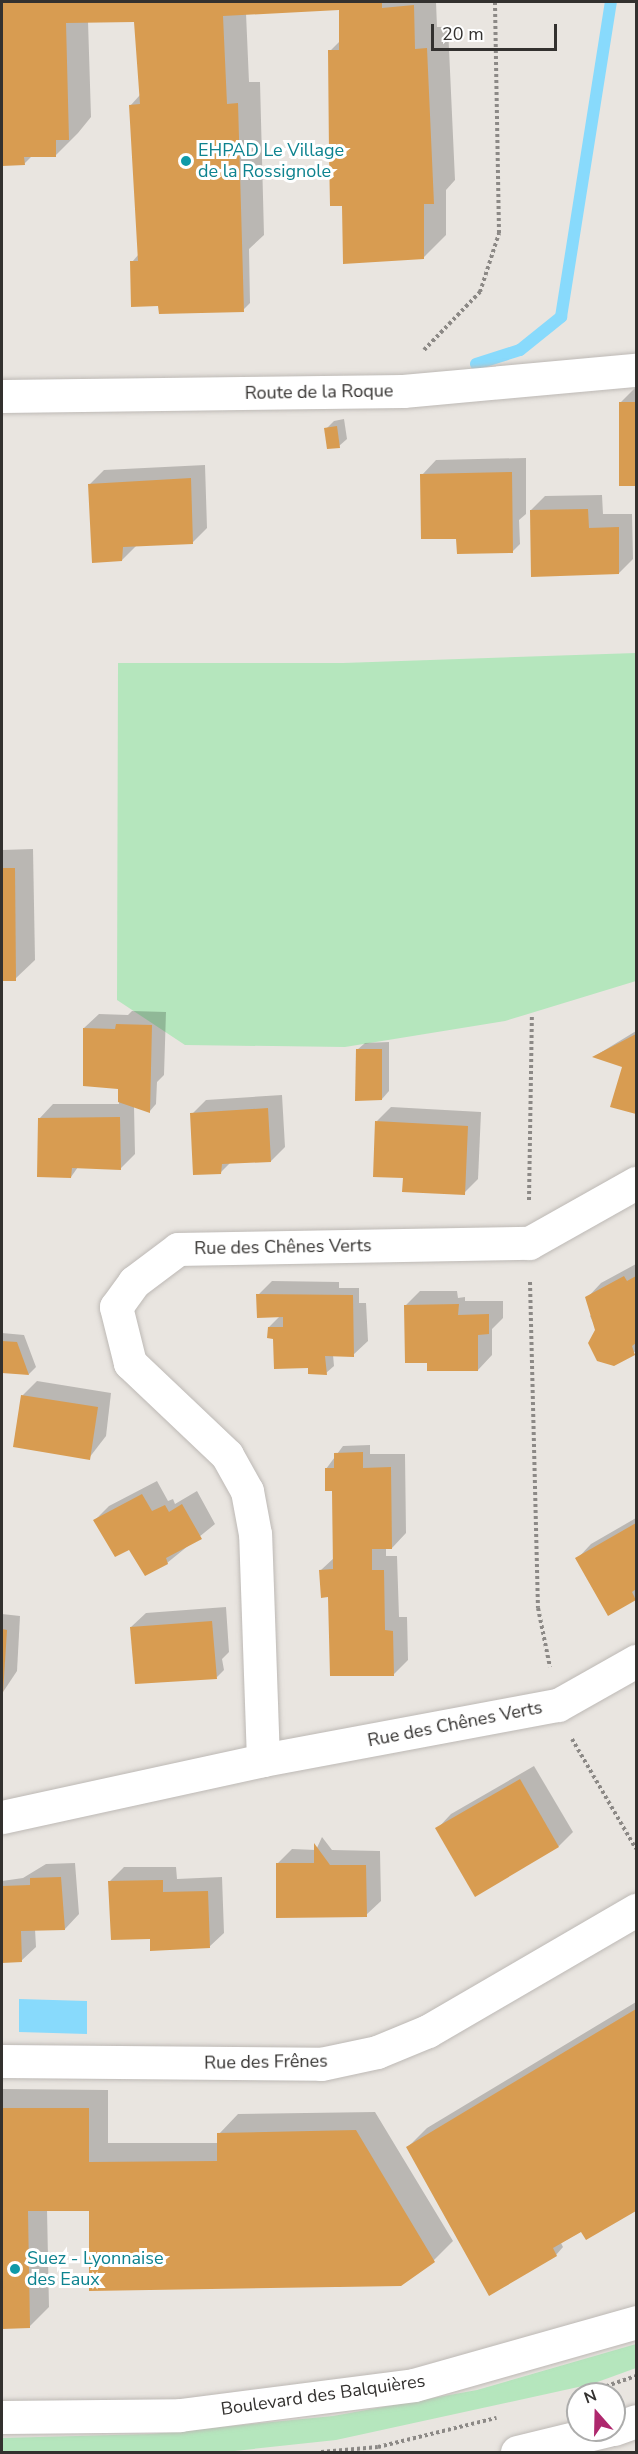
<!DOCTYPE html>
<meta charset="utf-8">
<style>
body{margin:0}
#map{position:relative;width:638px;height:2454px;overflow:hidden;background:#e9e5e0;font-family:"Nunito Sans",sans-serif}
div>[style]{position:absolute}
.green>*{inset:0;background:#b5e6bd}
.water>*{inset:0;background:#88dafc}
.shadow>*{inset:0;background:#0003}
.stream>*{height:12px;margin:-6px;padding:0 6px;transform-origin:6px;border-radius:6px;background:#88dafc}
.building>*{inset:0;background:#d89c51}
.path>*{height:4px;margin-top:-2px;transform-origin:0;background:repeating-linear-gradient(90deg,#8c8986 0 3px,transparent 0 6px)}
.roads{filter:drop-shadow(0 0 2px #bdb9b5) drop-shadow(0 0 2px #bdb9b5)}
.minor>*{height:33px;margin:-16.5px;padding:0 16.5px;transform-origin:16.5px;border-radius:16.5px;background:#fff}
.dots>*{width:16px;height:16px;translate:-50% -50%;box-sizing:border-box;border:3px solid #fff;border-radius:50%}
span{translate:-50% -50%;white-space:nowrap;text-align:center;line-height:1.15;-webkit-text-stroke:6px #fff;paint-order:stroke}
.culture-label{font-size:18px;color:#0d838f}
.left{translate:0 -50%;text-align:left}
.street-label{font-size:18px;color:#33312f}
.frame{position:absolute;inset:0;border:3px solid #33312f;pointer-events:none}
.north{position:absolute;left:566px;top:2382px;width:60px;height:60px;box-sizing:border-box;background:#fff;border:2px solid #adadac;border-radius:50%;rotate:340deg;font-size:16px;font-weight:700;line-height:24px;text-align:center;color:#33312f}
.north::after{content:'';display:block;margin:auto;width:21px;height:27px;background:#ae286d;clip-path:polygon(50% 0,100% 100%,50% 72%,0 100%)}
.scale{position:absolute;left:431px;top:24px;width:126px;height:27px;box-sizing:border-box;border:3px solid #33312f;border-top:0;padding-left:8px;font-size:18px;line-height:21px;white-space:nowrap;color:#33312f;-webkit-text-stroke:4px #fff;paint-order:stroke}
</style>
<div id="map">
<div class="green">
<div style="clip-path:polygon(636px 653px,636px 981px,505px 1021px,345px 1047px,185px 1045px,117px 1000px,118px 663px,343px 663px)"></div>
<div style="clip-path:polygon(636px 2344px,636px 2368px,592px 2384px,336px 2440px,225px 2452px,2px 2452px,2px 2438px,151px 2434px,333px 2416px,477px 2390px)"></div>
</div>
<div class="water">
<div style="clip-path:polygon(19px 1999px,87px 2001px,87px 2034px,19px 2032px)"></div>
</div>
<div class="shadow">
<div style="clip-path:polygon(2px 2px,436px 2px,437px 27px,448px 27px,455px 180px,446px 190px,446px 235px,424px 257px,343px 205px,330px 51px,341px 40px,341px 9px,246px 13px,249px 82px,260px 82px,264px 235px,249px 249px,250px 303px,243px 310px,160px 304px,132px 262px,139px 254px,130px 106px,140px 95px,135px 20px,88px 21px,91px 117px,78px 133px,56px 155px,32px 156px,24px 164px,2px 165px)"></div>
<div style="clip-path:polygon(635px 388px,636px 485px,621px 485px,621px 402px)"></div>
<div style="clip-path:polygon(344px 419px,347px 439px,339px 446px,326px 429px,334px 421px)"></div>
<div style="clip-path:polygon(526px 458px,526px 514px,519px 520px,520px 544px,512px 552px,458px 537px,422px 475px,436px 460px)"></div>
<div style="clip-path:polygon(205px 465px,207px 528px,193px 542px,137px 545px,122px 560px,89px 485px,104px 470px)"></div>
<div style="clip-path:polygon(602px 495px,603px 514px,632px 514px,633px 559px,619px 573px,531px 510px,545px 496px)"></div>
<div style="clip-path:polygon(33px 849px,35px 960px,15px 979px,2px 980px,2px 850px)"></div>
<div style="clip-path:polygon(132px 1011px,166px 1012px,164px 1075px,157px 1082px,156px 1104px,149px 1112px,134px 1106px,135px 1154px,120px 1169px,78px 1167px,71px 1177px,39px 1119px,53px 1104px,119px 1104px,120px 1089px,84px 1028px,99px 1014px,128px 1015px)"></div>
<div style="clip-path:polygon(636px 1031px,636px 1113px,612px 1106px,624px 1066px,595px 1056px)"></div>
<div style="clip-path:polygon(389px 1042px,389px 1091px,382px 1099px,357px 1050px,365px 1043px)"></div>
<div style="clip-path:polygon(282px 1095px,285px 1147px,271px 1161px,231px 1162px,221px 1172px,192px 1114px,206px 1100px)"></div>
<div style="clip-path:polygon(391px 1107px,481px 1112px,478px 1179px,464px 1193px,405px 1177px,377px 1121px)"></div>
<div style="clip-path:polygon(636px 1264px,636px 1351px,614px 1364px,590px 1316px,594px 1312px,587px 1298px,601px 1283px)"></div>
<div style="clip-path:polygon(272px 1281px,339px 1282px,339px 1288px,359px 1288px,359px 1303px,366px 1303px,368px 1341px,353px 1355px,333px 1355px,334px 1366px,326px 1373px,309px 1367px,274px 1338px,269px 1327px,281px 1315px,258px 1295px)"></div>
<div style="clip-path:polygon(420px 1291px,457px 1291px,458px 1298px,465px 1297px,465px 1301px,503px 1301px,503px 1318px,492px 1329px,492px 1355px,478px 1370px,428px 1362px,406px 1305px)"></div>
<div style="clip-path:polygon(2px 1333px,24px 1335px,36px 1367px,29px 1374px,3px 1372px,2px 1378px)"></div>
<div style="clip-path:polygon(37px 1381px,111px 1393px,106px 1436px,89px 1458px,22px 1396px)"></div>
<div style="clip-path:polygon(370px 1445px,370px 1454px,405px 1454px,406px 1533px,392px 1548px,386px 1548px,386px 1556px,397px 1556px,399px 1617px,407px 1617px,408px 1660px,394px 1674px,330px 1596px,321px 1570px,335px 1557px,334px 1490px,326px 1469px,343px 1446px)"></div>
<div style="clip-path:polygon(157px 1481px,168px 1501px,173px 1499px,175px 1504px,197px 1491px,215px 1524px,167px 1563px,130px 1548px,95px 1520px,109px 1506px)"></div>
<div style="clip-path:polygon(636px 1518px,636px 1597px,635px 1598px,577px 1559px,591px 1544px)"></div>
<div style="clip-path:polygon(226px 1607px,229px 1652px,222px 1659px,224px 1670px,217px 1677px,131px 1627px,146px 1613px)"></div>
<div style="clip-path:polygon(2px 1614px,20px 1616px,17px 1671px,3px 1692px)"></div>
<div style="clip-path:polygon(534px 1766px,573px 1832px,559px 1846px,437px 1829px,451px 1814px)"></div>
<div style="clip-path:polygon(322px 1837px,332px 1850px,380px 1851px,381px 1901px,366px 1915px,277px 1864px,292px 1849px,316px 1850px)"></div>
<div style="clip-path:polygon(75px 1863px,79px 1914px,65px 1929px,35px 1929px,36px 1947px,21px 1961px,2px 1961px,2px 1881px,23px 1878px,46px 1864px)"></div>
<div style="clip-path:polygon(124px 1867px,176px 1867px,177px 1879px,222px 1877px,224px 1933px,209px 1947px,110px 1881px)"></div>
<div style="clip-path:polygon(636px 2002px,636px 2210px,587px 2238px,582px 2231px,561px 2243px,563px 2247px,556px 2255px,408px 2147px,427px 2128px)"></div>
<div style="clip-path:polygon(2px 2089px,108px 2090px,108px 2143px,219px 2143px,219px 2134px,238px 2114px,375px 2112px,453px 2241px,434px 2260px,90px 2209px,47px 2209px,49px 2307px,29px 2327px,2px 2327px)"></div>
</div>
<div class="stream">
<div style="left:476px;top:364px;width:46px;rotate:-17.7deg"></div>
<div style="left:520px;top:350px;width:53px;rotate:-38.8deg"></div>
<div style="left:561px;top:317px;width:319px;rotate:-81deg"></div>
</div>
<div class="building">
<div style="clip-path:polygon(2px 2px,382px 2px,382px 8px,414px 5px,415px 49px,427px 48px,434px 204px,424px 204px,424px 259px,343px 264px,342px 206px,330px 206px,329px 154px,328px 50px,339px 50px,339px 10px,223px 16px,227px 104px,238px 103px,244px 312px,159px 314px,158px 306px,131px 307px,130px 261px,138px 261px,129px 105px,140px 104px,134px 22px,66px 23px,69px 140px,56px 140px,56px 157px,24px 157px,25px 165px,2px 166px)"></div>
<div style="clip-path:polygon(619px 402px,636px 402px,636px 486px,619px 486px)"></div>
<div style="clip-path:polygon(337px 426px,340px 448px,327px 449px,324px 428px)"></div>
<div style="clip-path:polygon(512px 472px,513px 553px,457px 554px,456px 539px,421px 539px,420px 474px)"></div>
<div style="clip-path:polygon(191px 478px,193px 544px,123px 547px,122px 561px,92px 563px,88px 484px)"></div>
<div style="clip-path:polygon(588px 509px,589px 528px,619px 527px,619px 574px,531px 577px,530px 510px)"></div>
<div style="clip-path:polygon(2px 868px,15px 868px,16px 981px,2px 981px)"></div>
<div style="clip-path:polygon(116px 1024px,152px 1025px,150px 1113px,118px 1102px,118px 1089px,83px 1086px,83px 1028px,115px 1029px)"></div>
<div style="clip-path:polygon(636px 1034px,636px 1114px,610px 1107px,622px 1067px,592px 1057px)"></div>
<div style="clip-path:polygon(356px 1049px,382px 1049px,382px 1100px,355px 1101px)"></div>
<div style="clip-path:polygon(268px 1108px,271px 1162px,222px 1164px,221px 1174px,193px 1175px,190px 1113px)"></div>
<div style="clip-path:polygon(120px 1117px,121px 1170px,72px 1168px,71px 1178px,37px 1177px,38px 1118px)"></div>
<div style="clip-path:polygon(375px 1121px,468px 1126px,465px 1195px,402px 1192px,403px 1178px,373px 1177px)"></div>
<div style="clip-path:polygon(624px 1276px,627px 1281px,636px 1276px,636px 1343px,632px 1346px,635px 1355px,614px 1366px,597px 1361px,588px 1343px,595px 1330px,585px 1297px)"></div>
<div style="clip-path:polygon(256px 1294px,353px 1295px,354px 1357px,325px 1356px,327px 1375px,308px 1374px,308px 1368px,274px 1369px,273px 1339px,267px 1338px,268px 1327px,283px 1327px,283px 1317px,257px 1318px)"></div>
<div style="clip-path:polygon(459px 1304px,458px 1315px,489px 1314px,489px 1334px,478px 1335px,478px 1371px,427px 1371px,427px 1363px,405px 1363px,404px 1305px)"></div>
<div style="clip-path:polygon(2px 1341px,17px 1342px,29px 1375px,2px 1373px)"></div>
<div style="clip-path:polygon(21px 1395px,98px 1407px,90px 1460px,13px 1447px)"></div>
<div style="clip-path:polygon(363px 1452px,363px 1468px,391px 1467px,392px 1549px,372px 1549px,372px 1570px,384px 1570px,385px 1630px,393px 1631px,394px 1676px,330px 1676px,328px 1597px,321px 1598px,319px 1570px,333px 1569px,332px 1491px,325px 1491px,325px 1468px,334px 1468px,334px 1453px)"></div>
<div style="clip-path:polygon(142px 1494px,152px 1511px,165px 1505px,169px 1512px,182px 1504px,202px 1539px,166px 1558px,168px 1564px,145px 1576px,129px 1550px,115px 1557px,93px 1520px)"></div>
<div style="clip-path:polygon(636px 1523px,636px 1589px,632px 1592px,636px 1600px,608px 1616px,575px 1558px)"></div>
<div style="clip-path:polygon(212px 1621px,217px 1679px,135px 1684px,130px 1627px)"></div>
<div style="clip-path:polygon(2px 1629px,7px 1630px,3px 1693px,2px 1693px)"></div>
<div style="clip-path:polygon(520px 1779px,559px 1847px,475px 1897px,435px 1828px)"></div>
<div style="clip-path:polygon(314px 1843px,330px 1865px,366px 1865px,367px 1917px,276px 1918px,276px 1863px,314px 1863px)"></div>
<div style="clip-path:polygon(61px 1877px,65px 1930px,21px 1931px,22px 1962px,2px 1963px,2px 1886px,30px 1885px,30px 1878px)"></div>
<div style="clip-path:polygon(163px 1880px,163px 1892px,208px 1891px,210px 1948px,150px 1951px,150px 1939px,111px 1940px,108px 1881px)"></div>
<div style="clip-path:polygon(636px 2009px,636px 2211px,586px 2240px,581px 2232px,553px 2248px,557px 2256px,489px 2296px,406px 2147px)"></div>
<div style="clip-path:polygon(2px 2108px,89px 2108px,89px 2162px,217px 2161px,217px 2133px,356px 2130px,435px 2262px,401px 2286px,89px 2291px,89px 2211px,28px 2211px,30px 2328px,2px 2329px)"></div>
</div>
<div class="path">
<div style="left:424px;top:350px;width:81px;rotate:-46deg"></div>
<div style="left:480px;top:292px;width:62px;rotate:-72.1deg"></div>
<div style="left:499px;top:233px;width:231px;rotate:-91deg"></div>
<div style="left:529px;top:1200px;width:185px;rotate:-89.1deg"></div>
<div style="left:530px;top:1282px;width:326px;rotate:88.6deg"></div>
<div style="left:538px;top:1608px;width:60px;rotate:78.5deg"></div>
<div style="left:572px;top:1739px;width:127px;rotate:59.8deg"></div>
<div style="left:589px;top:2392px;width:50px;rotate:-18.8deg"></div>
<div style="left:321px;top:2452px;width:57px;rotate:-5deg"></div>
<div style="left:378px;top:2447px;width:122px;rotate:-13.8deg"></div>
</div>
<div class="roads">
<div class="minor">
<div style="left:2px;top:396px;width:401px;rotate:-0.7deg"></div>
<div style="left:403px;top:391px;width:234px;rotate:-5.2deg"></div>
<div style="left:263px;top:1760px;width:226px;rotate:-92deg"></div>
<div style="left:255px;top:1534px;width:44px;rotate:-100.5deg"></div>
<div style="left:247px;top:1491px;width:41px;rotate:-119.1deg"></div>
<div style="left:227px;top:1455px;width:134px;rotate:-136.5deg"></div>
<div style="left:130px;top:1363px;width:58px;rotate:-104deg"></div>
<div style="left:116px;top:1307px;width:31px;rotate:-54deg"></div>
<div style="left:134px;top:1282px;width:55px;rotate:-36.9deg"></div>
<div style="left:178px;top:1249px;width:351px;rotate:-1deg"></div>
<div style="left:529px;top:1243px;width:123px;rotate:-29.3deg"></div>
<div style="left:2px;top:1817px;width:267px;rotate:-12.3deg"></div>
<div style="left:263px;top:1760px;width:300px;rotate:-10.6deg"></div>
<div style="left:558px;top:1705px;width:90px;rotate:-29.4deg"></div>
<div style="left:2px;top:2061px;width:319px;rotate:0.5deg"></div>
<div style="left:321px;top:2064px;width:57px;rotate:-12.1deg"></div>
<div style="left:377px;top:2052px;width:55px;rotate:-22.4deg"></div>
<div style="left:428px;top:2031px;width:241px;rotate:-30.2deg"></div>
<div style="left:2px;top:2417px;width:178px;rotate:-0.6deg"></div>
<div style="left:180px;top:2415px;width:236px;rotate:-7.3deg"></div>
<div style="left:414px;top:2385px;width:231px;rotate:-15.8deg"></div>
<div style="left:614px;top:2429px;width:23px;rotate:-20deg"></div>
<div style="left:517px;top:2452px;width:94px;rotate:-13.6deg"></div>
</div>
</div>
<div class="dots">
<div style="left:186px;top:161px;background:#0f9aa8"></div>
<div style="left:15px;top:2269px;background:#0f9aa8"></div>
</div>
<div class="culture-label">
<span class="left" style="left:198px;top:161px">EHPAD Le Village<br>de la Rossignole</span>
<span class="left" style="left:27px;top:2269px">Suez - Lyonnaise<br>des Eaux</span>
</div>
<div class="street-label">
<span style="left:319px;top:392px;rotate:-1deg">Route de la Roque</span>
<span style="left:283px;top:1247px;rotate:-1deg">Rue des Chênes Verts</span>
<span style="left:455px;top:1724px;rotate:-11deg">Rue des Chênes Verts</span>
<span style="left:266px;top:2062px;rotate:-1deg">Rue des Frênes</span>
<span style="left:323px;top:2395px;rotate:-8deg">Boulevard des Balquières</span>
</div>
<div class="frame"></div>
<div class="north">N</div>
<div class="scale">20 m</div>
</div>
